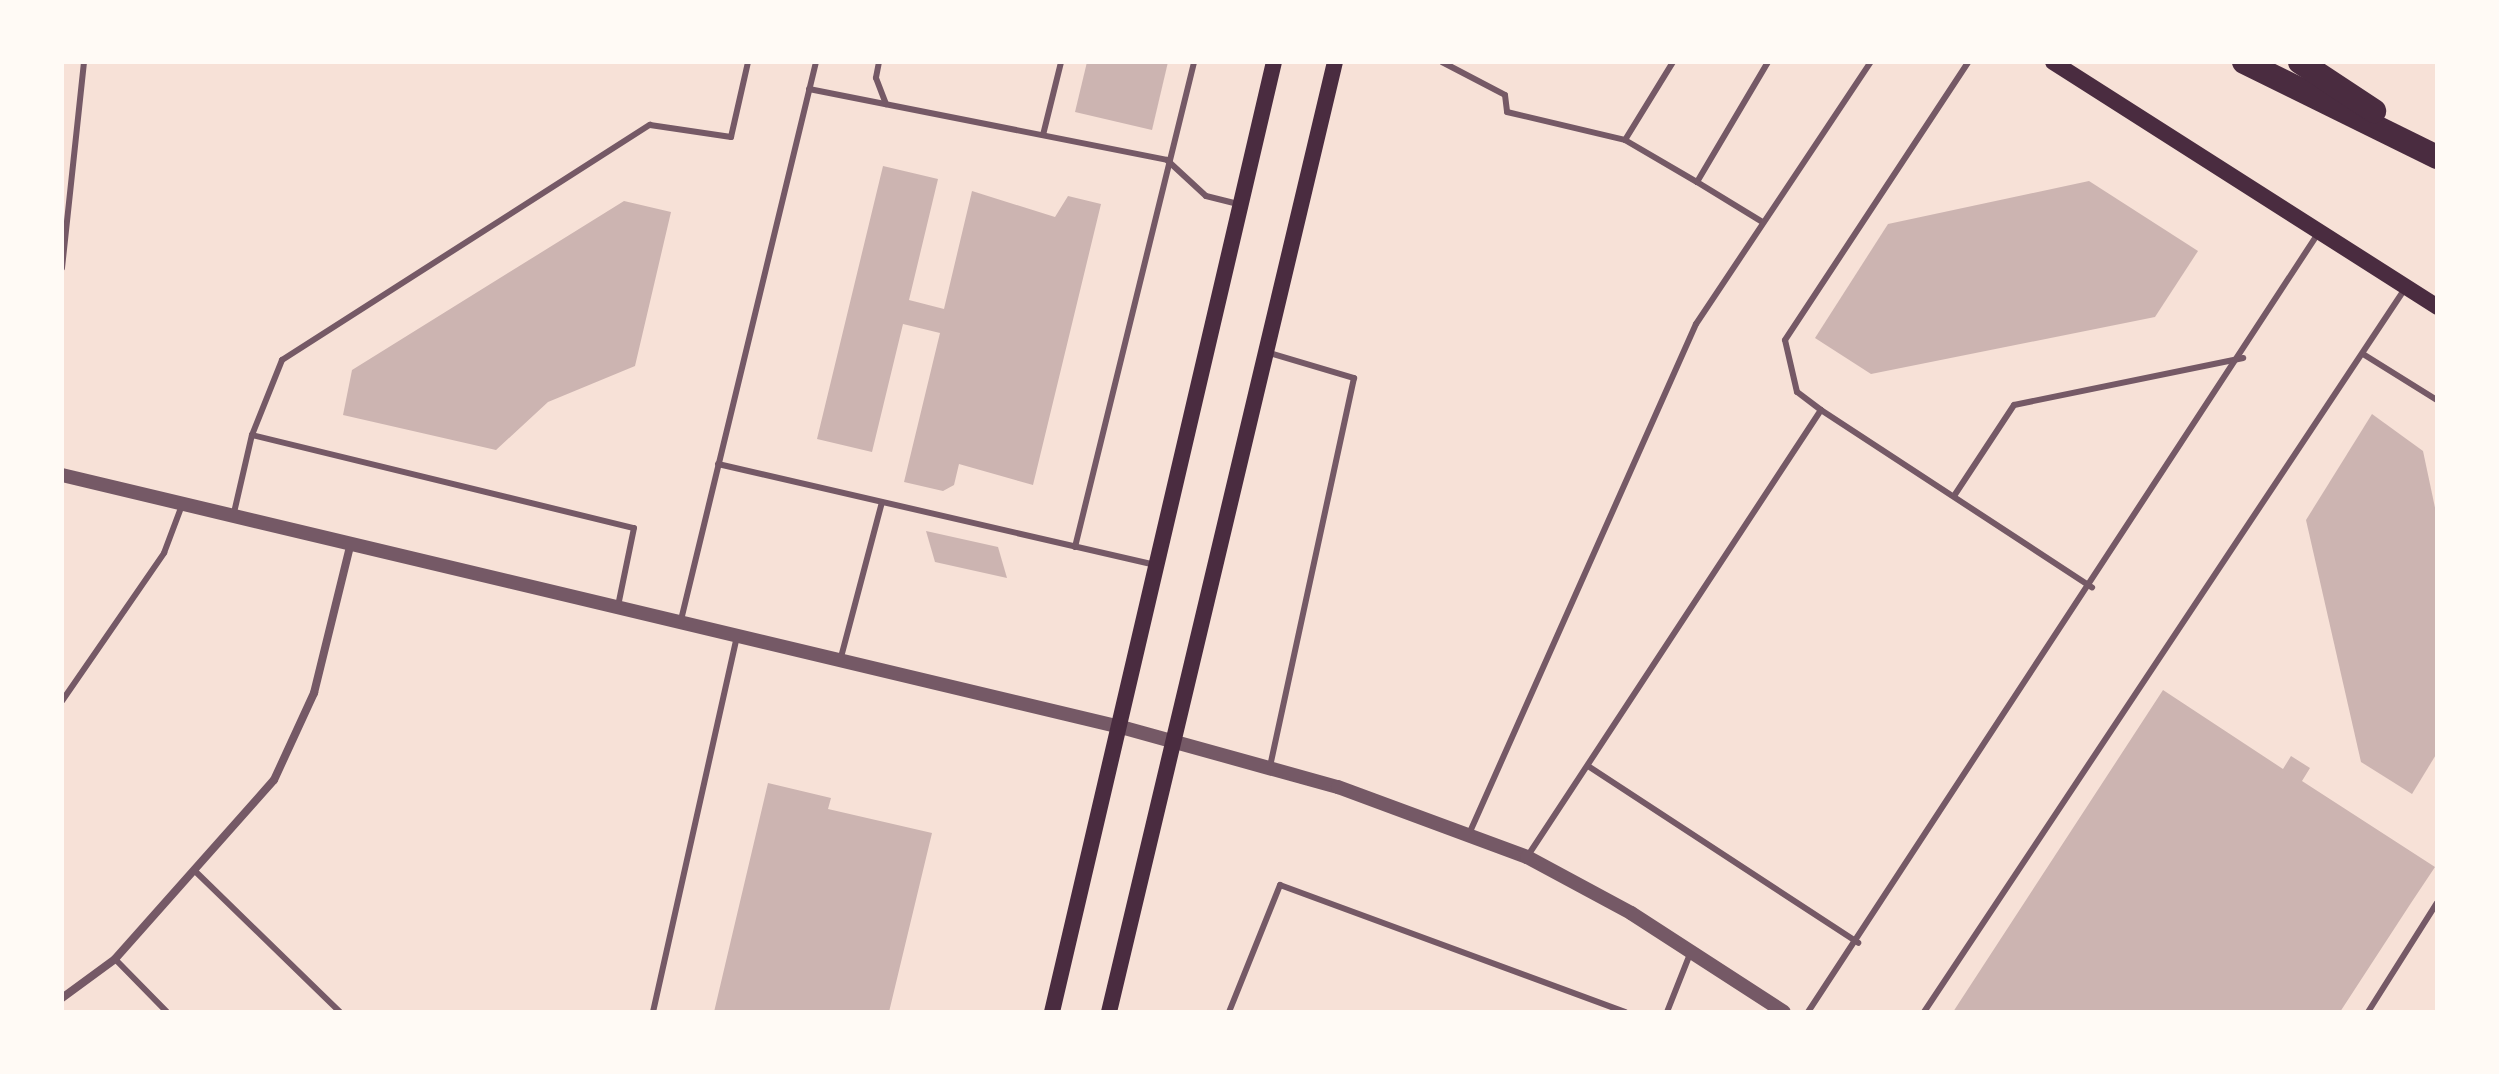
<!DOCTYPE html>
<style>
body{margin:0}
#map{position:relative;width:2499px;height:1074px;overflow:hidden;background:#f7e1d7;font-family:"Archivo Narrow",sans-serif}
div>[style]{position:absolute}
.building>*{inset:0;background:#ccb4b1}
.service>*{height:6px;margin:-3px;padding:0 3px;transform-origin:3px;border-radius:3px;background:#755966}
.minor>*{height:8px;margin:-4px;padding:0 4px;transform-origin:4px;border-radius:4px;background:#755966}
.tertiary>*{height:14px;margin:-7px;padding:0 7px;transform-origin:7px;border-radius:7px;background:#755966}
.secondary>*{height:16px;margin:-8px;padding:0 8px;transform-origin:8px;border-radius:8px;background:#4a2c40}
.motorway>*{height:24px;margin:-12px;padding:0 12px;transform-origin:12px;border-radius:12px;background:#4a2c40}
span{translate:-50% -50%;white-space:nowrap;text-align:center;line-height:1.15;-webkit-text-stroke:6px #fffaf5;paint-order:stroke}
.frame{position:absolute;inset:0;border:64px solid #fffaf5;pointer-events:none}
</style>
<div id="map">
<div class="building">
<div style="clip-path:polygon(1087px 62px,1168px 62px,1152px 130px,1075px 112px)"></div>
<div style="clip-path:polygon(883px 166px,938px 179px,909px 300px,944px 309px,972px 191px,1055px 217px,1068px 196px,1101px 204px,1033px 485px,959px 464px,954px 485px,943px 491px,904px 482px,940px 333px,903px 324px,872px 452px,817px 439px)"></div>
<div style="clip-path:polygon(2089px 181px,2198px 251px,2155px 317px,1871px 374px,1815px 338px,1888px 224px)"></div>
<div style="clip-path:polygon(624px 201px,671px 212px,635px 366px,548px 402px,496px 450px,343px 415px,352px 370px)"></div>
<div style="clip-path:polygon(2372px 414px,2423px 451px,2437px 517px,2437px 753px,2412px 794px,2361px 762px,2306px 520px)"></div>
<div style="clip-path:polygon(926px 531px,998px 547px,1007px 578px,935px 562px)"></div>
<div style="clip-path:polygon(2163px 690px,2283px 769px,2291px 756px,2310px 768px,2302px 781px,2435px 867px,2411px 903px,2340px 1012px,1953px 1012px)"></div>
<div style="clip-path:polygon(768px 783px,831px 798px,828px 809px,932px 833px,889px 1012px,714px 1012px)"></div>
</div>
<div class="service">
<div style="left:879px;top:62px;width:16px;rotate:101deg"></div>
<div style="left:876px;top:78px;width:28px;rotate:69deg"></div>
<div style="left:1442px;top:62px;width:71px;rotate:27.6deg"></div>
<div style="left:1505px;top:95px;width:17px;rotate:83deg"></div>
<div style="left:1507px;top:112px;width:121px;rotate:13.3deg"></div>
<div style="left:1625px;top:140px;width:92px;rotate:-58.4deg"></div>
<div style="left:809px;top:89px;width:365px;rotate:11.2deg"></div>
<div style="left:1167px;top:160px;width:53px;rotate:42.7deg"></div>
<div style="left:1206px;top:196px;width:32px;rotate:14deg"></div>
<div style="left:1043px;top:135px;width:75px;rotate:-76.1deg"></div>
<div style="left:1625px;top:140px;width:83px;rotate:30.3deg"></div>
<div style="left:1697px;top:182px;width:139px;rotate:-59.4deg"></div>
<div style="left:1697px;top:182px;width:75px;rotate:31.4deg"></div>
<div style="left:62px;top:268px;width:207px;rotate:-83.9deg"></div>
<div style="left:1266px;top:352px;width:92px;rotate:16.5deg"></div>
<div style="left:1354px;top:378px;width:397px;rotate:102.2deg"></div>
<div style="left:2363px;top:354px;width:87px;rotate:31.9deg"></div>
<div style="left:1821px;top:410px;width:324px;rotate:33.2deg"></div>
<div style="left:252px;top:435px;width:81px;rotate:-68.2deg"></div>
<div style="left:282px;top:360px;width:437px;rotate:-32.6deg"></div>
<div style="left:650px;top:125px;width:82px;rotate:8.4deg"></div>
<div style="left:731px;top:137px;width:77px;rotate:-77.2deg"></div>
<div style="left:718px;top:464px;width:448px;rotate:13deg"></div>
<div style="left:1954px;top:496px;width:109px;rotate:-56.6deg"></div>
<div style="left:2014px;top:405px;width:234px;rotate:-11.6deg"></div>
<div style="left:233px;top:517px;width:84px;rotate:-77deg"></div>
<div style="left:252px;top:435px;width:393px;rotate:13.7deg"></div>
<div style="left:634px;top:528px;width:80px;rotate:101.6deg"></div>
<div style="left:1075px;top:547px;width:499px;rotate:-76.2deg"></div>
<div style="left:681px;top:620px;width:574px;rotate:-76.4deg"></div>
<div style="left:840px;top:661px;width:164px;rotate:-75.2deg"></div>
<div style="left:62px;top:701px;width:180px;rotate:-55.4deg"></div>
<div style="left:164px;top:553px;width:51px;rotate:-69.4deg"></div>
<div style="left:1588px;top:766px;width:323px;rotate:33.2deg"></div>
<div style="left:1469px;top:834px;width:558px;rotate:-66.01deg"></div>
<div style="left:1696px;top:324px;width:315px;rotate:-56.3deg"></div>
<div style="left:1527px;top:857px;width:535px;rotate:-56.67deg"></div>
<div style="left:1821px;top:410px;width:30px;rotate:-143deg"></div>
<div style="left:1797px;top:392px;width:53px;rotate:-103deg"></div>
<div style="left:1785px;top:340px;width:333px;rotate:-56.6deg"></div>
<div style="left:196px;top:872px;width:201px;rotate:44.2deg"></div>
<div style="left:115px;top:959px;width:74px;rotate:45.5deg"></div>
<div style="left:653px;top:1012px;width:384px;rotate:-77.4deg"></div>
<div style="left:1229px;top:1012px;width:137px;rotate:-68.1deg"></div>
<div style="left:1280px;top:885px;width:368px;rotate:20.2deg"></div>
<div style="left:1667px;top:1012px;width:62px;rotate:-68.4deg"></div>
<div style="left:1808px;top:1012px;width:932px;rotate:-56.77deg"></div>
<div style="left:1924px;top:1012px;width:867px;rotate:-56.38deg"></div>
<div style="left:2368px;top:1012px;width:129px;rotate:-57.7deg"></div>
</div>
<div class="minor">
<div style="left:62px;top:998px;width:66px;rotate:-36.3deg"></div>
<div style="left:115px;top:959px;width:239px;rotate:-48.4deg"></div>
<div style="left:274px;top:780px;width:96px;rotate:-65.3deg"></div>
<div style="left:314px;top:693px;width:151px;rotate:-76.2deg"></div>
</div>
<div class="tertiary">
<div style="left:62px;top:475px;width:1089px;rotate:13.39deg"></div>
<div style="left:1121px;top:727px;width:225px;rotate:15.5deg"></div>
<div style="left:1338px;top:787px;width:202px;rotate:20.3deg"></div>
<div style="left:1527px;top:857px;width:118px;rotate:28.3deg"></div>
<div style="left:1631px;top:913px;width:182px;rotate:32.9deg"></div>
</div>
<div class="secondary">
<div style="left:2053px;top:62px;width:456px;rotate:32.5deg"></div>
<div style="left:1052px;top:1012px;width:976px;rotate:-76.85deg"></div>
<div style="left:1109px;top:1012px;width:977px;rotate:-76.62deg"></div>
</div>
<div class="motorway">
<div style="left:2244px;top:62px;width:215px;rotate:26.2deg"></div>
<div style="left:2300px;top:62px;width:89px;rotate:33.5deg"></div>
</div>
<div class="frame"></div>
</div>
